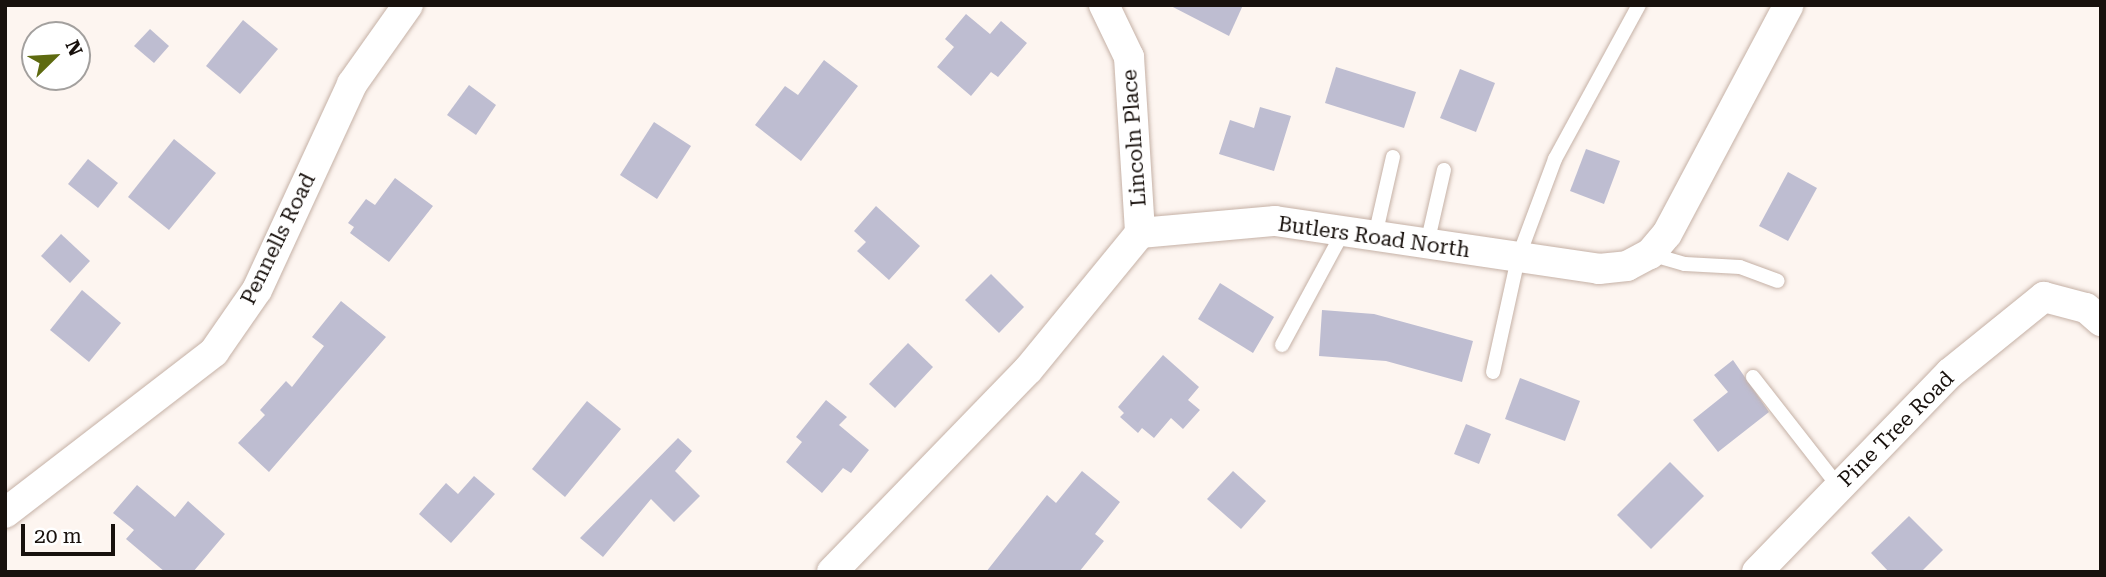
<!DOCTYPE html>
<style>
body{margin:0}
#map{position:relative;width:2106px;height:577px;overflow:hidden;background:#fdf5f0;font-family:"Roboto Serif",serif}
div>[style]{position:absolute}
.building>*{inset:0;background:#bebdd1}
.roads{filter:drop-shadow(0 0 2px #c5b1a6) drop-shadow(0 0 2px #c5b1a6)}
.lane>*{height:14px;margin:-7px;padding:0 7px;transform-origin:7px;border-radius:7px;background:#fff}
.street>*{height:30px;margin:-15px;padding:0 15px;transform-origin:15px;border-radius:15px;background:#fff}
span{translate:-50% -50%;white-space:nowrap;text-align:center;line-height:1.15;-webkit-text-stroke:6px #fff;paint-order:stroke}
.street-label{font-size:21px;color:#18110d}
.frame{position:absolute;inset:0;border:7px solid #18110d;pointer-events:none}
.north{position:absolute;left:21px;top:21px;width:70px;height:70px;box-sizing:border-box;background:#fff;border:2px solid #a3a09e;border-radius:50%;rotate:66deg;font-size:19px;font-weight:700;line-height:28px;text-align:center;color:#18110d}
.north::after{content:'';display:block;margin:auto;width:24px;height:32px;background:#5e6a10;clip-path:polygon(50% 0,100% 100%,50% 72%,0 100%)}
.scale{position:absolute;left:21px;top:524px;width:94px;height:32px;box-sizing:border-box;border:4px solid #18110d;border-top:0;padding-left:9px;font-size:21px;line-height:24px;white-space:nowrap;color:#18110d;-webkit-text-stroke:5px #fff;paint-order:stroke}
</style>
<div id="map">
<div class="building">
<div style="clip-path:polygon(1169px 5px,1243px 5px,1229px 36px)"></div>
<div style="clip-path:polygon(966px 14px,990px 34px,1001px 21px,1027px 43px,998px 77px,991px 72px,971px 96px,937px 67px,954px 47px,945px 39px)"></div>
<div style="clip-path:polygon(243px 20px,278px 49px,240px 94px,206px 66px)"></div>
<div style="clip-path:polygon(150px 29px,169px 46px,154px 63px,134px 46px)"></div>
<div style="clip-path:polygon(824px 60px,858px 86px,801px 161px,755px 125px,785px 86px,798px 95px)"></div>
<div style="clip-path:polygon(1336px 67px,1416px 92px,1404px 128px,1325px 103px)"></div>
<div style="clip-path:polygon(1460px 69px,1495px 83px,1476px 132px,1440px 118px)"></div>
<div style="clip-path:polygon(469px 85px,496px 105px,476px 135px,447px 115px)"></div>
<div style="clip-path:polygon(1260px 107px,1291px 116px,1274px 171px,1219px 154px,1230px 120px,1254px 128px)"></div>
<div style="clip-path:polygon(654px 122px,691px 146px,657px 199px,620px 175px)"></div>
<div style="clip-path:polygon(174px 139px,216px 173px,169px 230px,128px 197px)"></div>
<div style="clip-path:polygon(1586px 149px,1620px 161px,1604px 204px,1570px 191px)"></div>
<div style="clip-path:polygon(88px 159px,118px 183px,98px 208px,68px 184px)"></div>
<div style="clip-path:polygon(1788px 172px,1817px 188px,1788px 241px,1759px 226px)"></div>
<div style="clip-path:polygon(395px 178px,433px 206px,389px 262px,350px 233px,354px 227px,348px 223px,366px 199px,375px 205px)"></div>
<div style="clip-path:polygon(876px 206px,920px 246px,889px 280px,857px 251px,866px 242px,854px 231px)"></div>
<div style="clip-path:polygon(61px 234px,90px 261px,70px 283px,41px 256px)"></div>
<div style="clip-path:polygon(991px 274px,1024px 307px,999px 333px,965px 300px)"></div>
<div style="clip-path:polygon(1220px 283px,1274px 317px,1253px 353px,1198px 319px)"></div>
<div style="clip-path:polygon(82px 290px,121px 323px,89px 362px,50px 330px)"></div>
<div style="clip-path:polygon(341px 301px,386px 337px,269px 472px,238px 443px,265px 415px,260px 410px,286px 381px,292px 387px,324px 346px,312px 337px)"></div>
<div style="clip-path:polygon(1322px 310px,1374px 314px,1473px 341px,1462px 382px,1386px 361px,1319px 356px)"></div>
<div style="clip-path:polygon(908px 343px,933px 367px,895px 408px,869px 384px)"></div>
<div style="clip-path:polygon(1163px 355px,1199px 387px,1188px 400px,1200px 410px,1183px 429px,1171px 418px,1154px 438px,1142px 428px,1138px 433px,1120px 417px,1124px 413px,1118px 407px)"></div>
<div style="clip-path:polygon(1733px 360px,1769px 412px,1718px 452px,1693px 420px,1728px 392px,1714px 375px)"></div>
<div style="clip-path:polygon(1520px 378px,1580px 401px,1565px 441px,1505px 419px)"></div>
<div style="clip-path:polygon(826px 400px,847px 417px,839px 425px,869px 450px,851px 473px,843px 468px,822px 493px,786px 462px,802px 442px,796px 437px)"></div>
<div style="clip-path:polygon(587px 401px,621px 429px,565px 497px,532px 469px)"></div>
<div style="clip-path:polygon(1466px 424px,1491px 434px,1479px 464px,1454px 454px)"></div>
<div style="clip-path:polygon(678px 438px,692px 451px,675px 471px,700px 496px,674px 522px,651px 499px,603px 557px,580px 538px)"></div>
<div style="clip-path:polygon(1670px 462px,1704px 496px,1651px 549px,1617px 515px)"></div>
<div style="clip-path:polygon(1082px 471px,1120px 502px,1095px 534px,1104px 541px,1079px 572px,986px 572px,1047px 495px,1056px 503px)"></div>
<div style="clip-path:polygon(1233px 471px,1266px 501px,1241px 529px,1207px 499px)"></div>
<div style="clip-path:polygon(474px 476px,495px 494px,451px 543px,419px 514px,446px 483px,458px 494px)"></div>
<div style="clip-path:polygon(137px 485px,175px 517px,188px 501px,225px 534px,193px 572px,165px 572px,126px 539px,134px 530px,113px 513px)"></div>
<div style="clip-path:polygon(1909px 516px,1943px 550px,1921px 572px,1889px 572px,1871px 553px)"></div>
</div>
<div class="roads">
<div class="lane">
<div style="left:1375px;top:236px;width:81px;rotate:-77.2deg"></div>
<div style="left:1427px;top:244px;width:76px;rotate:-77.1deg"></div>
<div style="left:1650px;top:254px;width:36px;rotate:16deg"></div>
<div style="left:1685px;top:264px;width:55px;rotate:3.1deg"></div>
<div style="left:1740px;top:267px;width:40px;rotate:20.2deg"></div>
<div style="left:1282px;top:345px;width:128px;rotate:-61.6deg"></div>
<div style="left:1493px;top:372px;width:117px;rotate:-77.6deg"></div>
<div style="left:1518px;top:258px;width:106px;rotate:-69.5deg"></div>
<div style="left:1555px;top:159px;width:175px;rotate:-61.4deg"></div>
<div style="left:1753px;top:377px;width:140px;rotate:52deg"></div>
</div>
<div class="street">
<div style="left:1104px;top:5px;width:58px;rotate:64.3deg"></div>
<div style="left:1129px;top:57px;width:176px;rotate:86.4deg"></div>
<div style="left:5px;top:513px;width:264px;rotate:-37.6deg"></div>
<div style="left:214px;top:352px;width:75px;rotate:-55.3deg"></div>
<div style="left:257px;top:290px;width:227px;rotate:-65.2deg"></div>
<div style="left:352px;top:84px;width:97px;rotate:-54.7deg"></div>
<div style="left:832px;top:572px;width:281px;rotate:-45.9deg"></div>
<div style="left:1028px;top:370px;width:177px;rotate:-50.7deg"></div>
<div style="left:1140px;top:233px;width:136px;rotate:-5.1deg"></div>
<div style="left:1275px;top:221px;width:328px;rotate:8.4deg"></div>
<div style="left:1599px;top:269px;width:28px;rotate:-6deg"></div>
<div style="left:1627px;top:266px;width:26px;rotate:-28deg"></div>
<div style="left:1650px;top:254px;width:26px;rotate:-50deg"></div>
<div style="left:1667px;top:234px;width:259px;rotate:-62deg"></div>
<div style="left:1757px;top:572px;width:277px;rotate:-45.9deg"></div>
<div style="left:1950px;top:373px;width:121px;rotate:-39deg"></div>
<div style="left:2044px;top:297px;width:43px;rotate:14.7deg"></div>
<div style="left:2086px;top:308px;width:20px;rotate:41deg"></div>
</div>
</div>
<div class="street-label">
<span style="left:1134px;top:138px;rotate:-94deg">Lincoln Place</span>
<span style="left:1374px;top:237px;rotate:8deg">Butlers Road North</span>
<span style="left:278px;top:239px;rotate:-64deg">Pennells Road</span>
<span style="left:1896px;top:429px;rotate:-45deg">Pine Tree Road</span>
</div>
<div class="frame"></div>
<div class="north">N</div>
<div class="scale">20 m</div>
</div>
